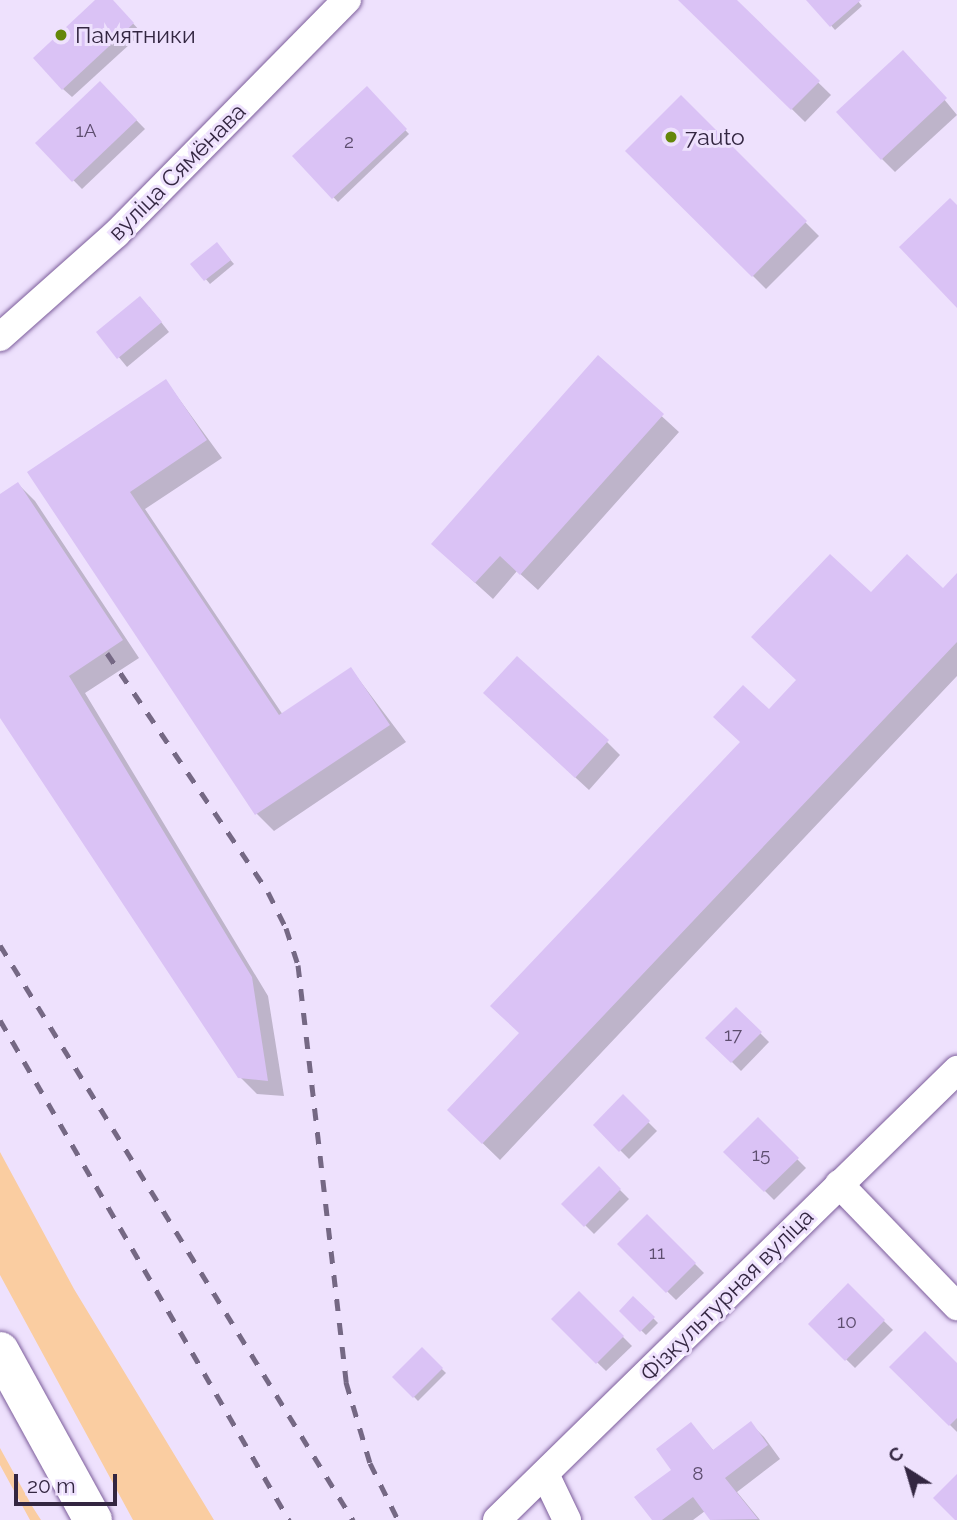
<!DOCTYPE html>
<meta charset="utf-8">
<style>
body{margin:0}
#map{position:relative;width:957px;height:1520px;overflow:hidden;background:#eee1fd;font-family:Raleway,sans-serif}
div>[style]{position:absolute}
.green>*{inset:0;background:#facda1}
.shadow>*{inset:0;background:#0003}
.building>*{inset:0;background:#dac2f5}
.roads{filter:drop-shadow(0 0 2px #7c5d9b) drop-shadow(0 0 2px #7c5d9b)}
.street>*{height:28px;margin:-14px;padding:0 14px;transform-origin:14px;border-radius:14px;background:#fff}
.secondary>*{height:38px;margin:-19px;padding:0 19px;transform-origin:19px;border-radius:19px;background:#fff}
.rail>*{height:5px;margin-top:-2.5px;transform-origin:0;background:repeating-linear-gradient(90deg,#756884 0 12px,transparent 0 24px)}
.dots>*{width:19px;height:19px;translate:-50% -50%;box-sizing:border-box;border:4px solid #eee1fd;border-radius:50%}
span{translate:-50% -50%;white-space:nowrap;text-align:center;line-height:1.15;-webkit-text-stroke:6px #eee1fd;paint-order:stroke}
.number-label{font-size:19px;color:#5d4d6e}
.number-label span{-webkit-text-stroke-width:0}
.poi-label{font-size:23px;color:#332641}
.left{translate:0 -50%;text-align:left}
.street-label{font-size:23px;color:#332641}
.north{position:absolute;left:873px;top:1436px;width:70px;height:70px;-webkit-text-stroke:5px #eee1fd;paint-order:stroke;rotate:323deg;font-size:19px;font-weight:700;line-height:28px;text-align:center;color:#332641}
.north::after{content:'';display:block;margin:auto;width:24px;height:32px;background:#332641;clip-path:polygon(50% 0,100% 100%,50% 72%,0 100%)}
.scale{position:absolute;left:14px;top:1474px;width:103px;height:32px;box-sizing:border-box;border:4px solid #332641;border-top:0;padding-left:9px;font-size:21px;line-height:24px;white-space:nowrap;color:#332641;-webkit-text-stroke:5px #eee1fd;paint-order:stroke}
</style>
<div id="map">
<div class="green">
<div style="clip-path:polygon(0 1152px,74px 1289px,214px 1520px,133px 1520px,0 1275px)"></div>
<div style="clip-path:polygon(0 1448px,32px 1506px,41px 1520px,30px 1520px,0 1465px)"></div>
</div>
<div class="shadow">
<div style="clip-path:polygon(97px 0,111px 0,142px 33px,72px 97px,63px 89px)"></div>
<div style="clip-path:polygon(681px 0,734px 0,831px 95px,805px 122px)"></div>
<div style="clip-path:polygon(809px 0,857px 0,862px 6px,835px 30px)"></div>
<div style="clip-path:polygon(916px 65px,957px 115px,895px 172px,882px 159px)"></div>
<div style="clip-path:polygon(100px 83px,145px 129px,82px 189px,37px 143px)"></div>
<div style="clip-path:polygon(366px 89px,409px 134px,338px 202px,294px 156px)"></div>
<div style="clip-path:polygon(681px 98px,819px 236px,766px 289px,628px 151px)"></div>
<div style="clip-path:polygon(221px 249px,234px 264px,210px 284px,193px 264px)"></div>
<div style="clip-path:polygon(149px 307px,169px 332px,127px 367px,98px 332px)"></div>
<div style="clip-path:polygon(598px 358px,679px 432px,538px 590px,517px 571px,493px 599px,450px 560px)"></div>
<div style="clip-path:polygon(166px 381px,222px 458px,145px 509px,283px 715px,351px 669px,406px 742px,274px 831px,257px 814px,29px 473px)"></div>
<div style="clip-path:polygon(18px 484px,35px 501px,139px 658px,85px 693px,268px 996px,284px 1096px,257px 1094px,240px 1077px,0 715px,0 496px)"></div>
<div style="clip-path:polygon(957px 576px,957px 676px,500px 1160px,466px 1127px,521px 1034px,769px 712px,871px 595px,943px 591px)"></div>
<div style="clip-path:polygon(498px 706px,607px 742px,620px 755px,589px 790px)"></div>
<div style="clip-path:polygon(736px 1009px,769px 1042px,741px 1071px,708px 1038px)"></div>
<div style="clip-path:polygon(623px 1097px,657px 1131px,629px 1159px,595px 1125px)"></div>
<div style="clip-path:polygon(758px 1120px,806px 1168px,774px 1200px,726px 1152px)"></div>
<div style="clip-path:polygon(599px 1169px,629px 1199px,594px 1234px,564px 1204px)"></div>
<div style="clip-path:polygon(647px 1216px,704px 1273px,676px 1300px,619px 1244px)"></div>
<div style="clip-path:polygon(848px 1286px,893px 1330px,855px 1368px,810px 1324px)"></div>
<div style="clip-path:polygon(579px 1293px,632px 1346px,606px 1371px,553px 1319px)"></div>
<div style="clip-path:polygon(633px 1298px,658px 1323px,646px 1335px,621px 1311px)"></div>
<div style="clip-path:polygon(422px 1350px,446px 1373px,418px 1401px,395px 1377px)"></div>
<div style="clip-path:polygon(957px 1365px,957px 1432px,892px 1367px)"></div>
<div style="clip-path:polygon(690px 1424px,714px 1451px,751px 1424px,764px 1437px,780px 1459px,737px 1492px,760px 1520px,712px 1520px,705px 1511px,693px 1520px,654px 1520px)"></div>
</div>
<div class="building">
<div style="clip-path:polygon(95px 0,113px 0,134px 23px,62px 90px,33px 58px)"></div>
<div style="clip-path:polygon(678px 0,737px 0,820px 81px,791px 110px)"></div>
<div style="clip-path:polygon(806px 0,861px 0,830px 27px)"></div>
<div style="clip-path:polygon(903px 50px,947px 98px,881px 160px,836px 112px)"></div>
<div style="clip-path:polygon(100px 81px,137px 120px,72px 182px,35px 143px)"></div>
<div style="clip-path:polygon(367px 86px,407px 129px,332px 199px,292px 156px)"></div>
<div style="clip-path:polygon(681px 95px,807px 221px,752px 277px,625px 151px)"></div>
<div style="clip-path:polygon(950px 198px,957px 205px,957px 308px,899px 247px)"></div>
<div style="clip-path:polygon(217px 242px,231px 260px,204px 281px,190px 264px)"></div>
<div style="clip-path:polygon(140px 296px,162px 322px,117px 359px,96px 332px)"></div>
<div style="clip-path:polygon(598px 355px,664px 414px,520px 575px,500px 556px,475px 583px,431px 544px)"></div>
<div style="clip-path:polygon(166px 379px,207px 440px,130px 492px,279px 715px,351px 667px,390px 725px,255px 815px,27px 472px)"></div>
<div style="clip-path:polygon(18px 482px,123px 640px,69px 676px,252px 977px,268px 1081px,238px 1078px,0 718px,0 494px)"></div>
<div style="clip-path:polygon(830px 554px,871px 592px,907px 554px,943px 588px,957px 573px,957px 642px,482px 1144px,447px 1110px,519px 1033px,490px 1006px,740px 742px,713px 717px,743px 685px,769px 709px,796px 680px,751px 637px)"></div>
<div style="clip-path:polygon(517px 656px,609px 740px,575px 778px,483px 693px)"></div>
<div style="clip-path:polygon(736px 1007px,762px 1032px,731px 1063px,705px 1038px)"></div>
<div style="clip-path:polygon(623px 1094px,650px 1121px,619px 1152px,593px 1125px)"></div>
<div style="clip-path:polygon(758px 1117px,799px 1158px,764px 1192px,723px 1152px)"></div>
<div style="clip-path:polygon(599px 1166px,621px 1189px,584px 1227px,561px 1204px)"></div>
<div style="clip-path:polygon(647px 1214px,696px 1263px,666px 1293px,617px 1244px)"></div>
<div style="clip-path:polygon(848px 1283px,885px 1320px,845px 1361px,808px 1324px)"></div>
<div style="clip-path:polygon(579px 1291px,624px 1336px,596px 1364px,551px 1319px)"></div>
<div style="clip-path:polygon(633px 1296px,655px 1317px,640px 1332px,619px 1311px)"></div>
<div style="clip-path:polygon(925px 1331px,957px 1363px,957px 1418px,949px 1426px,889px 1367px)"></div>
<div style="clip-path:polygon(422px 1347px,443px 1368px,413px 1398px,392px 1377px)"></div>
<div style="clip-path:polygon(751px 1421px,768px 1445px,725px 1478px,758px 1519px,710px 1520px,693px 1497px,662px 1520px,652px 1520px,634px 1497px,671px 1470px,656px 1449px,691px 1422px,713px 1450px)"></div>
<div style="clip-path:polygon(957px 1474px,957px 1520px,955px 1520px,933px 1498px)"></div>
</div>
<div class="roads">
<div class="street">
<div style="left:0;top:337px;width:155px;rotate:-41.6deg"></div>
<div style="left:116px;top:234px;width:329px;rotate:-45.4deg"></div>
<div style="left:839px;top:1184px;width:170px;rotate:46deg"></div>
<div style="left:545px;top:1474px;width:51px;rotate:64.4deg"></div>
<div style="left:497px;top:1520px;width:644px;rotate:-44.37deg"></div>
</div>
<div class="secondary">
<div style="left:0;top:1351px;width:193px;rotate:61.2deg"></div>
</div>
</div>
<div class="rail">
<div style="left:107px;top:653px;width:288px;rotate:56deg"></div>
<div style="left:268px;top:892px;width:40px;rotate:63.4deg"></div>
<div style="left:286px;top:928px;width:39px;rotate:72deg"></div>
<div style="left:298px;top:965px;width:420px;rotate:83.4deg"></div>
<div style="left:346px;top:1382px;width:84px;rotate:73.5deg"></div>
<div style="left:370px;top:1463px;width:64px;rotate:63.8deg"></div>
<div style="left:0;top:945px;width:675px;rotate:58.45deg"></div>
<div style="left:0;top:1020px;width:578px;rotate:59.97deg"></div>
</div>
<div class="dots">
<div style="left:61px;top:35px;background:#648709"></div>
<div style="left:671px;top:137px;background:#648709"></div>
</div>
<div class="number-label">
<span style="left:86px;top:131px">1А</span>
<span style="left:349px;top:142px">2</span>
<span style="left:733px;top:1035px">17</span>
<span style="left:761px;top:1155px">15</span>
<span style="left:657px;top:1253px">11</span>
<span style="left:847px;top:1322px">10</span>
<span style="left:698px;top:1474px">8</span>
</div>
<div class="poi-label">
<span class="left" style="left:75px;top:35px">Памятники</span>
<span class="left" style="left:685px;top:137px">7auto</span>
</div>
<div class="street-label">
<span style="left:177px;top:172px;rotate:-45deg">вуліца Сямёнава</span>
<span style="left:727px;top:1295px;rotate:-45deg">Фізкультурная вуліца</span>
</div>
<div class="north">С</div>
<div class="scale">20 m</div>
</div>
